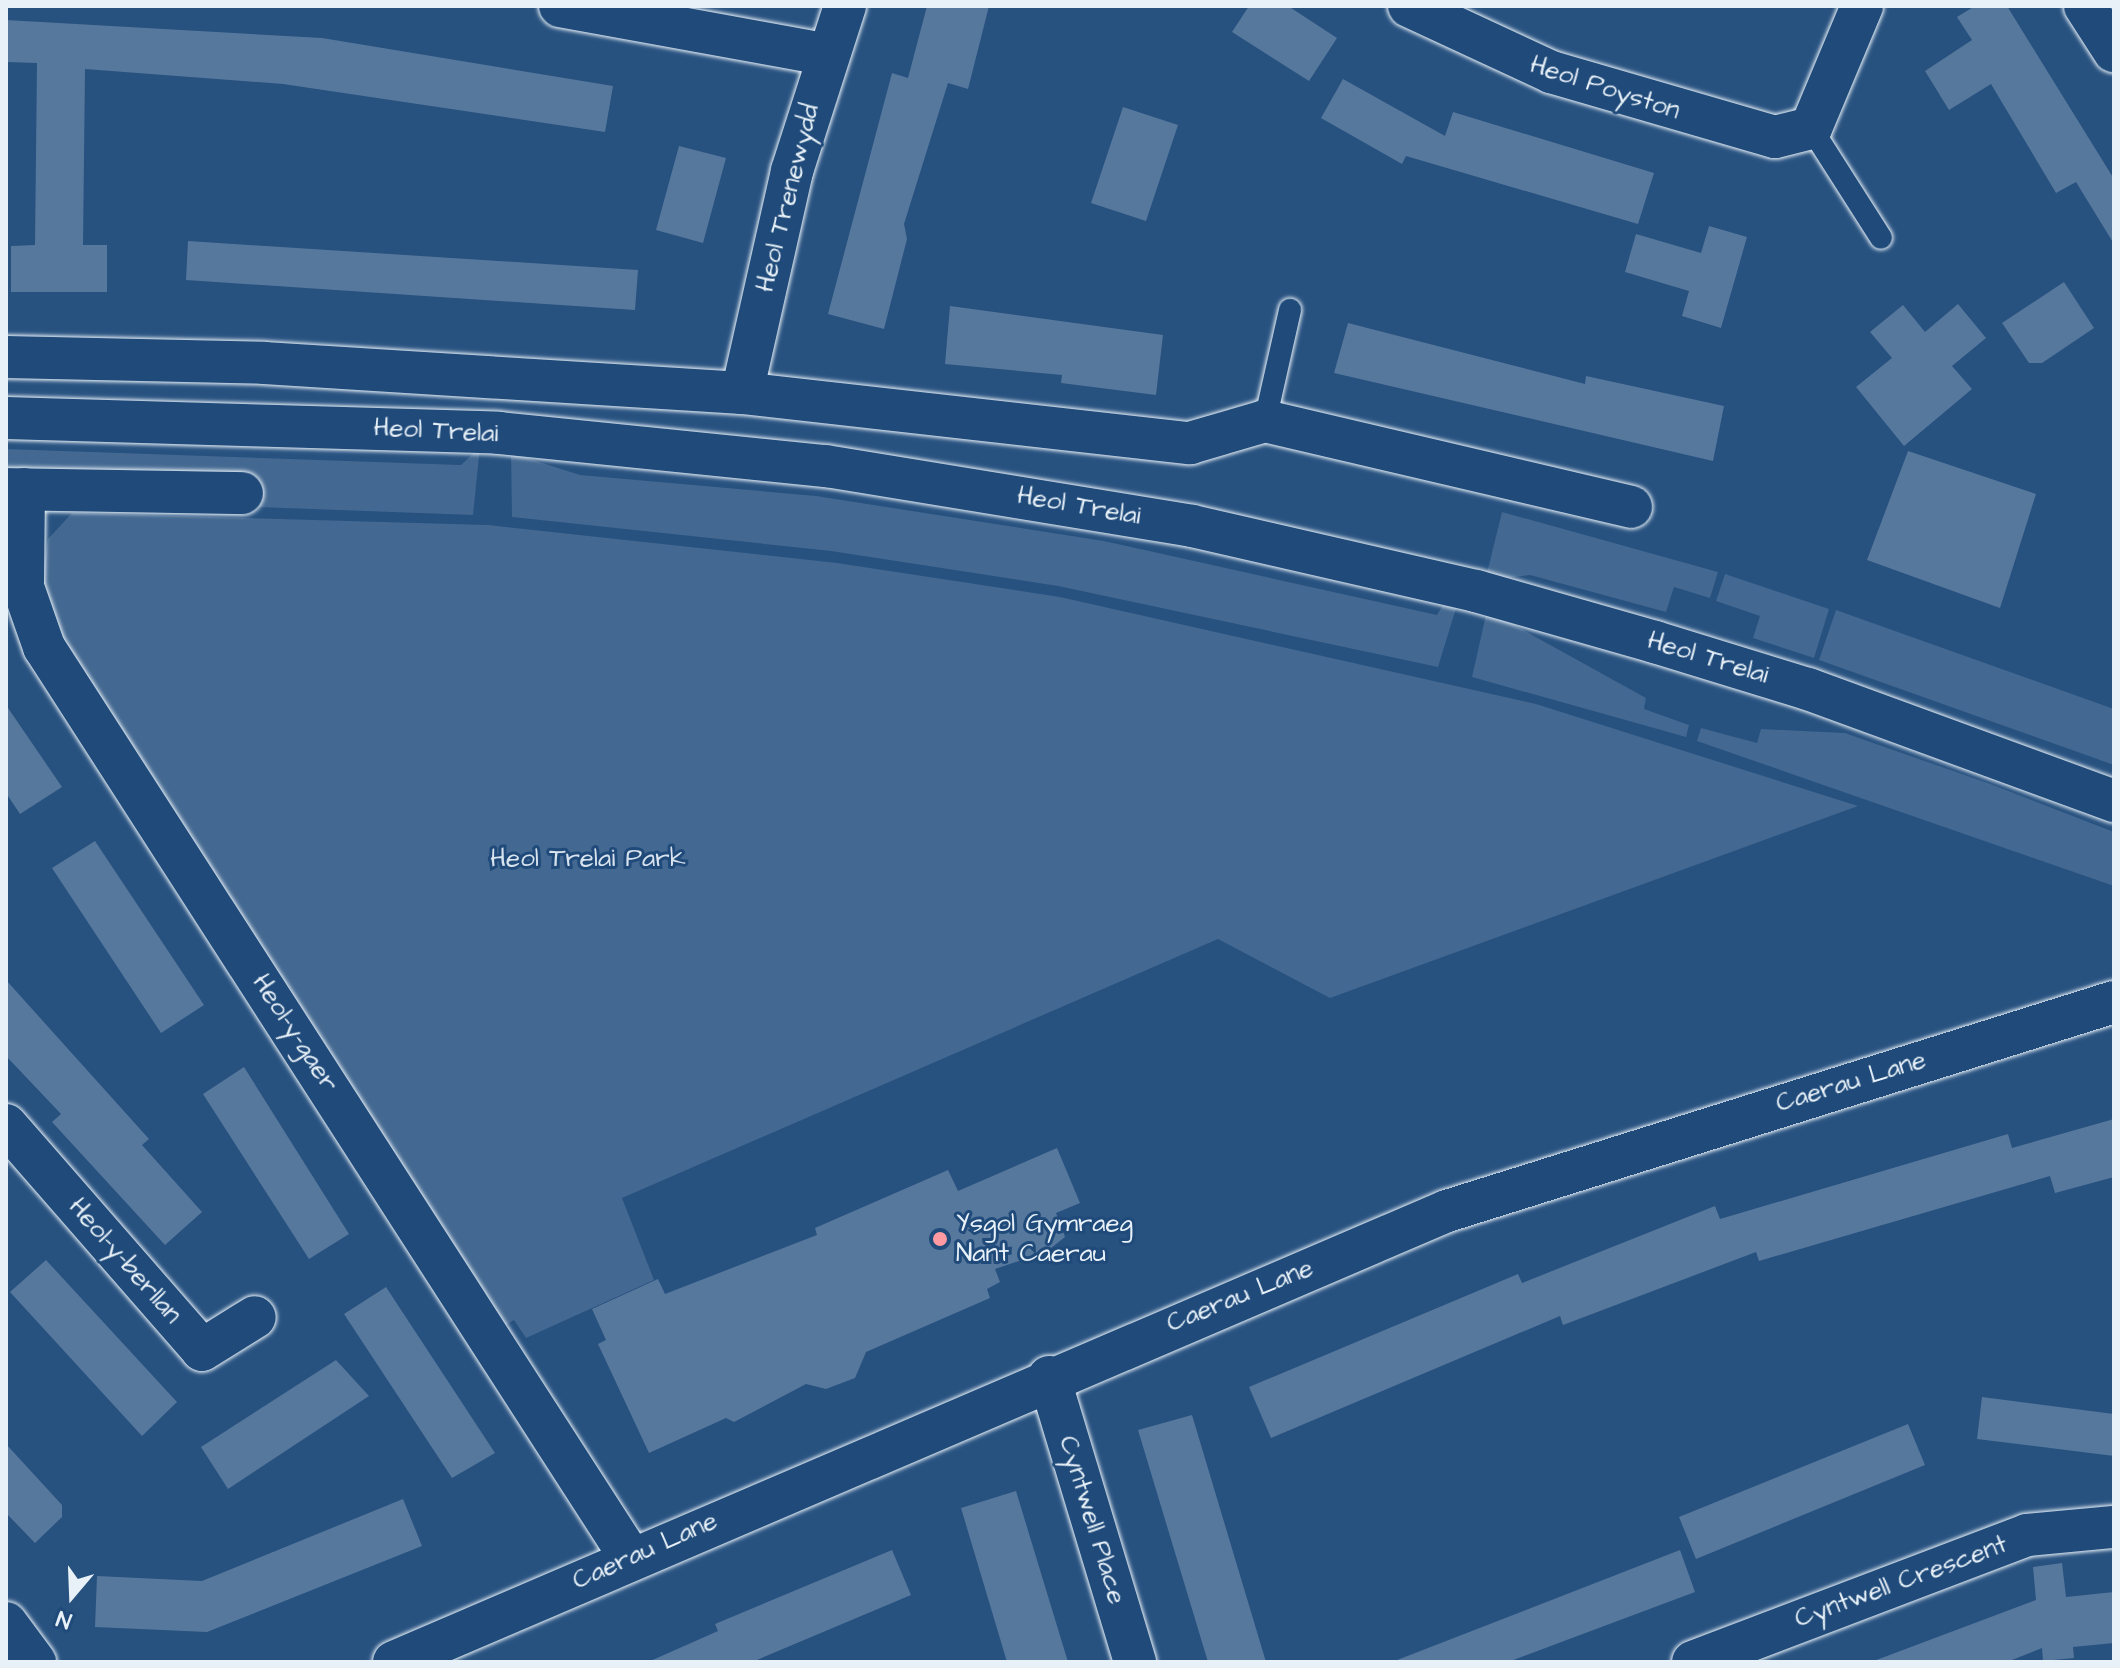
<!DOCTYPE html>
<style>
body{margin:0}
#map{position:relative;width:2120px;height:1668px;overflow:hidden;background:#27517f;font-family:"Architects Daughter",sans-serif}
div>[style]{position:absolute}
.green>*{inset:0;background:#436891}
.building>*{inset:0;background:#57789d}
.roads{filter:drop-shadow(0 0 2px #e8f1f8) drop-shadow(0 0 2px #e8f1f8)}
.lane>*{height:22px;margin:-11px;padding:0 11px;transform-origin:11px;border-radius:11px;background:#1f4a7a}
.street>*{height:42px;margin:-21px;padding:0 21px;transform-origin:21px;border-radius:21px;background:#1f4a7a}
.dots>*{width:22px;height:22px;translate:-50% -50%;box-sizing:border-box;border:4px solid #1f4a7a;border-radius:50%}
span{translate:-50% -50%;white-space:nowrap;text-align:center;line-height:1.15;-webkit-text-stroke:6px #1f4a7a;paint-order:stroke}
.street-label{font-size:26px;color:#e8f1f8}
.park-label{font-size:26px;color:#d8e3ee}
.poi-label{font-size:26px;color:#e8f1f8}
.left{translate:0 -50%;text-align:left}
.frame{position:absolute;inset:0;border:8px solid #e8f1f8;pointer-events:none}
.north{position:absolute;left:32px;top:1556px;width:80px;height:80px;-webkit-text-stroke:6px #1f4a7a;paint-order:stroke;rotate:199deg;font-size:22px;font-weight:700;line-height:32px;text-align:center;color:#e8f1f8}
.north::after{content:'';display:block;margin:auto;width:28px;height:36px;background:#e8f1f8;clip-path:polygon(50% 0,100% 100%,50% 72%,0 100%)}
</style>
<div id="map">
<div class="green">
<div style="clip-path:polygon(480px 447px,473px 515px,257px 507px,256px 477px,6px 473px,6px 449px,461px 465px)"></div>
<div style="clip-path:polygon(511px 453px,580px 475px,816px 496px,1104px 541px,1437px 615px,1443px 605px,1457px 605px,1438px 667px,1058px 586px,831px 551px,512px 517px)"></div>
<div style="clip-path:polygon(1502px 512px,1718px 572px,1710px 598px,1674px 587px,1666px 612px,1530px 575px,1485px 581px)"></div>
<div style="clip-path:polygon(72px 513px,488px 525px,837px 563px,1060px 597px,1536px 704px,1858px 806px,1330px 998px,1218px 939px,622px 1198px,654px 1280px,526px 1338px,514px 1320px,506px 1325px,68px 651px,41px 583px,48px 539px)"></div>
<div style="clip-path:polygon(1725px 574px,1829px 609px,1814px 658px,1753px 638px,1760px 616px,1716px 601px)"></div>
<div style="clip-path:polygon(1487px 610px,1646px 698px,1644px 709px,1689px 725px,1686px 737px,1472px 677px)"></div>
<div style="clip-path:polygon(1836px 610px,2114px 709px,2114px 765px,1819px 660px)"></div>
<div style="clip-path:polygon(1701px 728px,1757px 743px,1761px 729px,1845px 733px,1990px 784px,2114px 832px,2114px 886px,1697px 741px)"></div>
</div>
<div class="building">
<div style="clip-path:polygon(927px 6px,989px 6px,968px 89px,948px 83px,904px 224px,907px 239px,884px 329px,828px 314px,892px 73px,908px 78px)"></div>
<div style="clip-path:polygon(1249px 6px,1288px 6px,1337px 38px,1309px 81px,1232px 32px)"></div>
<div style="clip-path:polygon(1975px 6px,2007px 6px,2114px 179px,2114px 244px,2076px 182px,2056px 193px,1991px 84px,1949px 110px,1925px 71px,1972px 40px,1957px 17px)"></div>
<div style="clip-path:polygon(6px 20px,322px 38px,613px 86px,605px 132px,283px 84px,85px 69px,83px 245px,107px 245px,107px 292px,11px 292px,11px 246px,35px 245px,37px 63px,6px 62px)"></div>
<div style="clip-path:polygon(1343px 79px,1445px 136px,1453px 112px,1654px 173px,1638px 224px,1406px 156px,1402px 164px,1321px 118px)"></div>
<div style="clip-path:polygon(1123px 107px,1178px 125px,1146px 221px,1091px 203px)"></div>
<div style="clip-path:polygon(679px 146px,726px 158px,703px 243px,656px 230px)"></div>
<div style="clip-path:polygon(1709px 226px,1747px 237px,1721px 328px,1682px 316px,1689px 291px,1625px 272px,1636px 234px,1701px 253px)"></div>
<div style="clip-path:polygon(188px 241px,638px 270px,635px 310px,186px 280px)"></div>
<div style="clip-path:polygon(2064px 282px,2094px 328px,2042px 363px,2029px 363px,2002px 323px)"></div>
<div style="clip-path:polygon(1958px 304px,1986px 338px,1952px 366px,1972px 389px,1904px 446px,1856px 387px,1892px 358px,1870px 332px,1903px 305px,1925px 332px)"></div>
<div style="clip-path:polygon(950px 306px,1163px 335px,1156px 395px,1061px 383px,1062px 375px,945px 364px)"></div>
<div style="clip-path:polygon(1348px 323px,1585px 384px,1586px 376px,1724px 406px,1713px 461px,1334px 373px)"></div>
<div style="clip-path:polygon(1908px 451px,2036px 494px,2000px 608px,1867px 560px)"></div>
<div style="clip-path:polygon(6px 705px,62px 787px,20px 814px,6px 793px)"></div>
<div style="clip-path:polygon(95px 841px,204px 1005px,161px 1033px,52px 868px)"></div>
<div style="clip-path:polygon(6px 980px,149px 1139px,142px 1145px,202px 1212px,165px 1245px,52px 1122px,61px 1114px,6px 1056px)"></div>
<div style="clip-path:polygon(244px 1067px,349px 1234px,309px 1259px,203px 1094px)"></div>
<div style="clip-path:polygon(2114px 1119px,2114px 1177px,2055px 1193px,2050px 1176px,1759px 1261px,1756px 1252px,1563px 1325px,1560px 1316px,1271px 1438px,1249px 1387px,1518px 1274px,1522px 1283px,1715px 1206px,1720px 1219px,2008px 1134px,2012px 1148px)"></div>
<div style="clip-path:polygon(1057px 1148px,1080px 1203px,1056px 1213px,1065px 1237px,1046px 1252px,995px 1269px,1000px 1282px,987px 1289px,990px 1298px,866px 1352px,855px 1378px,826px 1389px,806px 1384px,734px 1422px,726px 1418px,649px 1453px,598px 1344px,606px 1340px,592px 1309px,658px 1279px,665px 1294px,817px 1235px,815px 1228px,948px 1170px,958px 1191px)"></div>
<div style="clip-path:polygon(46px 1260px,177px 1402px,142px 1436px,10px 1292px)"></div>
<div style="clip-path:polygon(386px 1287px,495px 1453px,452px 1478px,344px 1314px)"></div>
<div style="clip-path:polygon(336px 1360px,369px 1396px,228px 1489px,201px 1447px)"></div>
<div style="clip-path:polygon(1982px 1397px,2114px 1414px,2114px 1456px,1977px 1439px)"></div>
<div style="clip-path:polygon(1192px 1415px,1266px 1662px,1208px 1662px,1138px 1430px)"></div>
<div style="clip-path:polygon(1908px 1424px,1925px 1465px,1696px 1559px,1679px 1517px)"></div>
<div style="clip-path:polygon(6px 1444px,62px 1505px,62px 1517px,35px 1543px,6px 1513px)"></div>
<div style="clip-path:polygon(1016px 1491px,1068px 1662px,1007px 1662px,961px 1508px)"></div>
<div style="clip-path:polygon(403px 1499px,422px 1546px,207px 1632px,95px 1627px,97px 1576px,202px 1581px)"></div>
<div style="clip-path:polygon(892px 1550px,911px 1595px,752px 1662px,648px 1662px,718px 1631px,715px 1624px)"></div>
<div style="clip-path:polygon(1680px 1550px,1695px 1592px,1508px 1662px,1392px 1662px)"></div>
<div style="clip-path:polygon(2062px 1563px,2066px 1597px,2114px 1592px,2114px 1643px,2073px 1647px,2074px 1658px,2043px 1661px,2042px 1648px,2007px 1662px,1871px 1662px,2036px 1600px,2033px 1567px)"></div>
</div>
<div class="roads">
<div class="lane">
<div style="left:1811px;top:128px;width:130px;rotate:57.5deg"></div>
<div style="left:1265px;top:421px;width:114px;rotate:-77.3deg"></div>
</div>
<div class="street">
<div style="left:560px;top:6px;width:269px;rotate:10.3deg"></div>
<div style="left:1409px;top:6px;width:157px;rotate:24.9deg"></div>
<div style="left:1551px;top:72px;width:233px;rotate:16.2deg"></div>
<div style="left:1775px;top:137px;width:37px;rotate:-14deg"></div>
<div style="left:1811px;top:128px;width:132px;rotate:-67.3deg"></div>
<div style="left:2085px;top:6px;width:54px;rotate:57.2deg"></div>
<div style="left:6px;top:357px;width:258px;rotate:1.3deg"></div>
<div style="left:264px;top:363px;width:479px;rotate:3.6deg"></div>
<div style="left:742px;top:393px;width:451px;rotate:6.4deg"></div>
<div style="left:1190px;top:443px;width:78px;rotate:-16.3deg"></div>
<div style="left:1265px;top:421px;width:376px;rotate:13.2deg"></div>
<div style="left:742px;top:393px;width:228px;rotate:-77.3deg"></div>
<div style="left:792px;top:171px;width:173px;rotate:-72.2deg"></div>
<div style="left:6px;top:418px;width:493px;rotate:1.7deg"></div>
<div style="left:499px;top:433px;width:329px;rotate:5.8deg"></div>
<div style="left:826px;top:466px;width:371px;rotate:9.3deg"></div>
<div style="left:1192px;top:526px;width:291px;rotate:12.9deg"></div>
<div style="left:1476px;top:591px;width:186px;rotate:15.9deg"></div>
<div style="left:1655px;top:642px;width:160px;rotate:17.1deg"></div>
<div style="left:1808px;top:689px;width:326px;rotate:20.1deg"></div>
<div style="left:6px;top:489px;width:236px;rotate:1deg"></div>
<div style="left:24px;top:489px;width:98px;rotate:90.6deg"></div>
<div style="left:23px;top:587px;width:64px;rotate:70.7deg"></div>
<div style="left:44px;top:647px;width:1082px;rotate:57.22deg"></div>
<div style="left:6px;top:1125px;width:298px;rotate:48.9deg"></div>
<div style="left:202px;top:1350px;width:62px;rotate:-31.9deg"></div>
<div style="left:1049px;top:1377px;width:298px;rotate:73.2deg"></div>
<div style="left:6px;top:1623px;width:49px;rotate:53.4deg"></div>
<div style="left:394px;top:1662px;width:1146px;rotate:-23.19deg"></div>
<div style="left:1447px;top:1211px;width:699px;rotate:-17.4deg"></div>
<div style="left:1693px;top:1662px;width:357px;rotate:-20.8deg"></div>
<div style="left:2027px;top:1535px;width:87px;rotate:-5.3deg"></div>
</div>
</div>
<div class="dots">
<div style="left:940px;top:1239px;background:#ff9aa2"></div>
</div>
<div class="street-label">
<span style="left:1605px;top:88px;rotate:18deg">Heol Poyston</span>
<span style="left:788px;top:198px;rotate:-76deg">Heol Trenewydd</span>
<span style="left:436px;top:431px;rotate:3deg">Heol Trelai</span>
<span style="left:1079px;top:506px;rotate:10deg">Heol Trelai</span>
<span style="left:1708px;top:658px;rotate:17deg">Heol Trelai</span>
<span style="left:295px;top:1033px;rotate:57deg">Heol-y-gaer</span>
<span style="left:1851px;top:1082px;rotate:-17deg">Caerau Lane</span>
<span style="left:125px;top:1261px;rotate:49deg">Heol-y-berllan</span>
<span style="left:1240px;top:1296px;rotate:-22deg">Caerau Lane</span>
<span style="left:1092px;top:1520px;rotate:73deg">Cyntwell Place</span>
<span style="left:645px;top:1551px;rotate:-24deg">Caerau Lane</span>
<span style="left:1901px;top:1582px;rotate:-20deg">Cyntwell Crescent</span>
</div>
<div class="park-label">
<span style="left:588px;top:859px">Heol Trelai Park</span>
</div>
<div class="poi-label">
<span class="left" style="left:956px;top:1239px">Ysgol Gymraeg<br>Nant Caerau</span>
</div>
<div class="frame"></div>
<div class="north">N</div>
</div>
